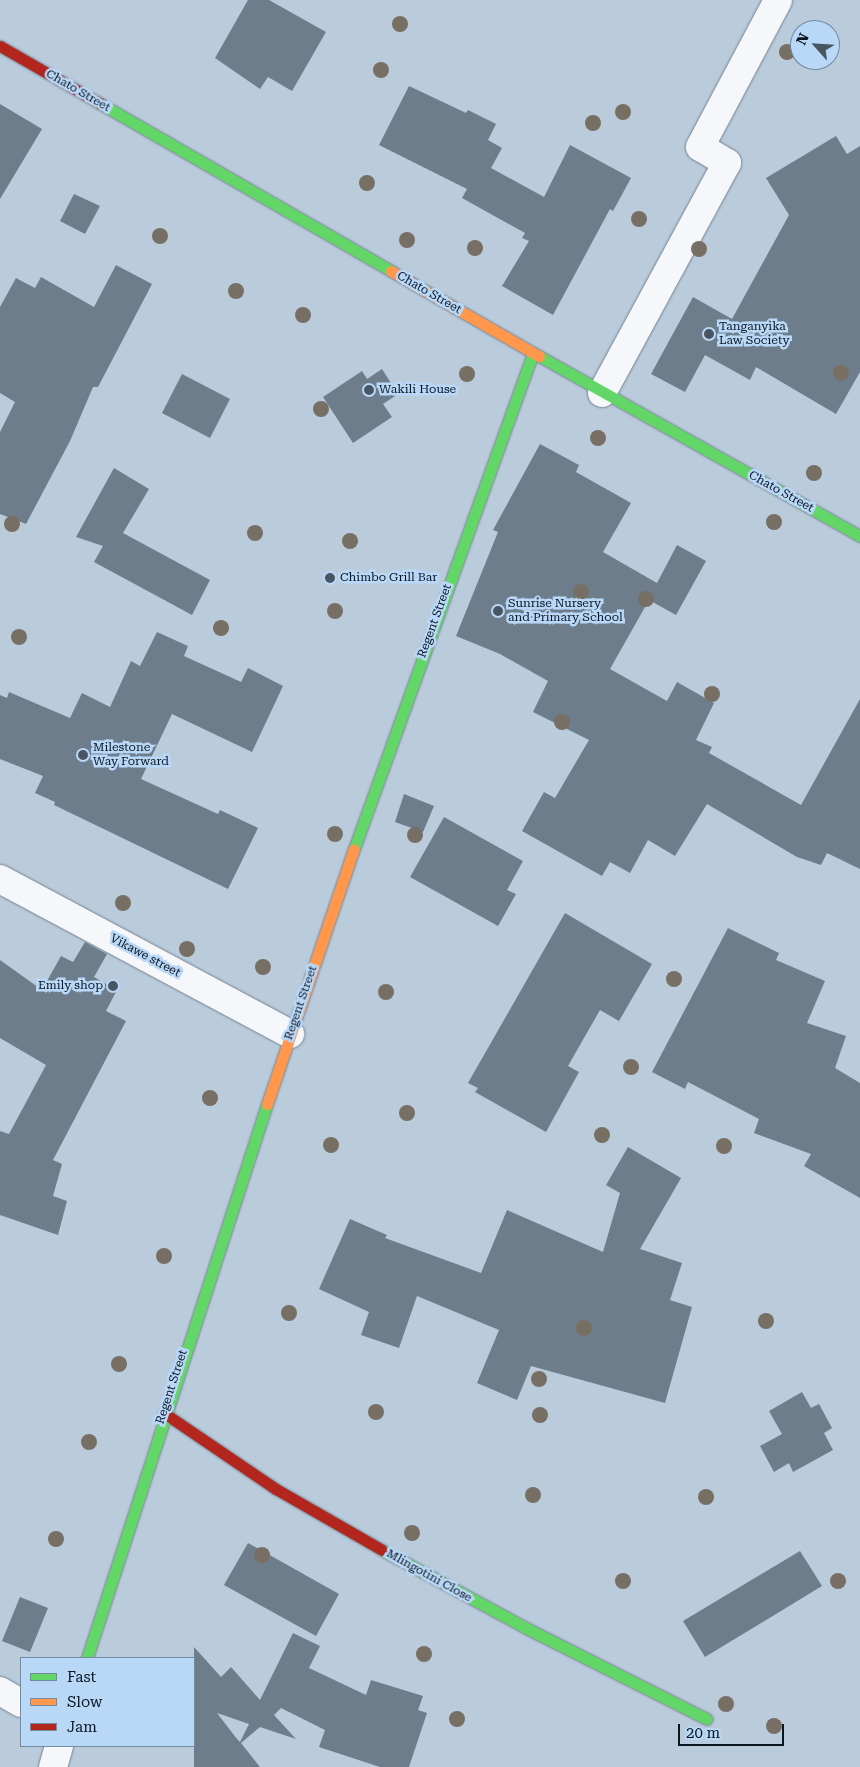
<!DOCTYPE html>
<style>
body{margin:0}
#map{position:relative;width:860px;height:1767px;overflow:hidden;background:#bacbdc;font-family:"Roboto Serif",serif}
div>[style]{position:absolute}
.building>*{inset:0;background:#6e7d8c}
.roads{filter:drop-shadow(0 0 1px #778490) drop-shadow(0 0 1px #778490)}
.street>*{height:28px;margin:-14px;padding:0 14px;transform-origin:14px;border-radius:14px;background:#f5f7fa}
.fast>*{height:11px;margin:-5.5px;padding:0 5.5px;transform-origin:5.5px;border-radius:5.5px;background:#63d668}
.slow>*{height:11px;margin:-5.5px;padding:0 5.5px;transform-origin:5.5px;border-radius:5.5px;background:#ff974d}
.jam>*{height:11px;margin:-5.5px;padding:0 5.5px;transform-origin:5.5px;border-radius:5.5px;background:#b3261e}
.trees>*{width:16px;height:16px;margin:-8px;border-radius:50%;background:#776f63}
.dots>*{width:14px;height:14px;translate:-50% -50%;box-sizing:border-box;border:2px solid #b9d7f7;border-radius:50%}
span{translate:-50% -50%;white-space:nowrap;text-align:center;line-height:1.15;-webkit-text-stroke:5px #b9d7f7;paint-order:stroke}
.street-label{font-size:12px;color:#0c1621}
.poi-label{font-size:12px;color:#0c1621}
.left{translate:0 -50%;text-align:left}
.right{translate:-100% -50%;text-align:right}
.legend{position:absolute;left:20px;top:1657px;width:175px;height:90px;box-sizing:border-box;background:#b9d7f7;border:1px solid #748aa1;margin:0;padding:6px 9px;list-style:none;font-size:15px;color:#0c1621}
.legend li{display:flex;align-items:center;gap:10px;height:25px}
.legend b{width:25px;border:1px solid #748aa1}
.north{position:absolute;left:790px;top:20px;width:50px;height:50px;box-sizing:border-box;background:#b9d7f7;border:1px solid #748aa1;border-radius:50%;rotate:296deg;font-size:14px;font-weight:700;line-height:20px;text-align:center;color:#0c1621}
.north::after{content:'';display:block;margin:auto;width:18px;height:22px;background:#495562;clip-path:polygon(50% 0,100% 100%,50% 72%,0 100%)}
.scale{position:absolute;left:678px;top:1724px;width:106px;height:22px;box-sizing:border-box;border:2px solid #0c1621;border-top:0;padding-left:6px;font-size:15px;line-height:18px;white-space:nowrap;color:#0c1621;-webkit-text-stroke:4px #b9d7f7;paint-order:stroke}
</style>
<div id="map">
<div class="building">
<div style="clip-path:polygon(248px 0,269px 0,326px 32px,292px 91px,268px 77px,260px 89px,215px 58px)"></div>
<div style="clip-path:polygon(409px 86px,466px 113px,468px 110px,496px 124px,488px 140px,502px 148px,491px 168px,544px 197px,570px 145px,631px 178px,613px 211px,610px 209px,553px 315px,502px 286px,529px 241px,522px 238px,525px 233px,462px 198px,467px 189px,379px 145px)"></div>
<div style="clip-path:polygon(0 104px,42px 129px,0 199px)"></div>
<div style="clip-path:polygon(836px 136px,847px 154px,860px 146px,860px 372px,836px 414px,756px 367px,750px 380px,705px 355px,685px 392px,651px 374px,693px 297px,732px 319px,789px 215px,766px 178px)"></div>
<div style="clip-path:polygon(74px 194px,100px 206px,85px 234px,60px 221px)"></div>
<div style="clip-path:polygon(116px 265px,152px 284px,98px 387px,93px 387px,70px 441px,26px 524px,0 514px,0 432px,15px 402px,0 393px,0 307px,16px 278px,35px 288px,41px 277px,94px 307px)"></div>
<div style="clip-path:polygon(382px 369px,398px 394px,383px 404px,392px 417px,353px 443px,323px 397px,362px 371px,367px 379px)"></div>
<div style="clip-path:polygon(182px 374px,230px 399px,210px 438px,162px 413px)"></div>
<div style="clip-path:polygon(540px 444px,579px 465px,576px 472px,631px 503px,603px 552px,657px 583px,677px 545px,706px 561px,676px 615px,649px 600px,610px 669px,667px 701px,677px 682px,714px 703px,696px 740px,712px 747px,709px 753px,801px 805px,860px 699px,860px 869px,827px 853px,821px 865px,797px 857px,707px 804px,675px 856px,648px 840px,630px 873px,610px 862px,602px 876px,522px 831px,544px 792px,555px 798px,589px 740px,533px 712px,548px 681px,500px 654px,456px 636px,498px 532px,493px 530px)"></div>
<div style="clip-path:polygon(114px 468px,149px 489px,123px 533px,210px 580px,192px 615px,94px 562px,103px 546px,76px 537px)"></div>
<div style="clip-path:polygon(157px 632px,188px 646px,184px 656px,241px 682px,248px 668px,283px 686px,252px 752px,172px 714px,141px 779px,218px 814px,220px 810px,258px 828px,228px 889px,54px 805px,55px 802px,35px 793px,43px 776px,0 759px,0 695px,7px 698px,9px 692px,70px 718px,82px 693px,110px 707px,131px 661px,140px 666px)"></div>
<div style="clip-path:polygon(404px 794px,434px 806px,423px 832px,395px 822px)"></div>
<div style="clip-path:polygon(444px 817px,523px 861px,507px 890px,516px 894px,498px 926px,410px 877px)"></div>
<div style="clip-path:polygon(565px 913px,652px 964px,619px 1021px,600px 1010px,568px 1066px,579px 1072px,546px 1132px,475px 1092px,478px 1088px,468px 1083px)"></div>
<div style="clip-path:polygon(728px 928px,779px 953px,776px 960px,825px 981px,807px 1023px,846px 1036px,835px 1068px,860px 1083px,860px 1198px,804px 1166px,811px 1154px,754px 1133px,759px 1119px,688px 1082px,685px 1089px,652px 1072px)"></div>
<div style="clip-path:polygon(85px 942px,107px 954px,94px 977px,117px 990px,106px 1011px,126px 1021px,53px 1160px,62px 1164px,53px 1196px,67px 1201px,58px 1235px,0 1215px,0 1131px,9px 1134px,46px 1065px,0 1038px,0 960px,42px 990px,61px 956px,73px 962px)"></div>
<div style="clip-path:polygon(628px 1147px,681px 1178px,640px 1249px,682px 1263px,670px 1300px,692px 1307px,665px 1403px,531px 1366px,517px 1400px,477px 1383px,499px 1330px,417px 1296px,399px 1348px,361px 1335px,369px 1312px,319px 1289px,350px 1219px,387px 1235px,385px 1238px,481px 1273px,507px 1210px,603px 1252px,620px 1193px,606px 1185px)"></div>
<div style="clip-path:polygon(802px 1392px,811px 1408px,819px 1404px,832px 1428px,824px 1433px,833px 1450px,793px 1472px,789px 1463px,774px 1472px,760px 1446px,782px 1434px,769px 1411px)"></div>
<div style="clip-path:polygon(248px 1543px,339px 1594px,316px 1636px,224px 1585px)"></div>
<div style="clip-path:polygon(800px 1551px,822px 1586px,705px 1657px,683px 1621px)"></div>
<div style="clip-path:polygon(20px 1597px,48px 1608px,30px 1652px,2px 1641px)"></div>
<div style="clip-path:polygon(evenodd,293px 1633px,320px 1646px,309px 1668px,366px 1695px,371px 1680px,423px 1696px,418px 1710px,427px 1713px,409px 1767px,380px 1767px,319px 1747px,325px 1730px,281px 1708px,274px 1715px,296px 1739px,260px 1727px,241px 1743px,260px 1767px,194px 1767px,194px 1647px,221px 1677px,231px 1667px,260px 1700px,293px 1633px,217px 1713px,249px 1724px,240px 1742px,237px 1739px,217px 1713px)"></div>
</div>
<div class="roads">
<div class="street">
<div style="left:602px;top:393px;width:262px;rotate:-61.5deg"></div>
<div style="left:727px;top:163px;width:31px;rotate:-149deg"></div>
<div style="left:700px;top:147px;width:166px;rotate:-62deg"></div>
<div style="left:0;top:879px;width:329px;rotate:28.1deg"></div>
<div style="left:0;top:1691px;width:24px;rotate:30deg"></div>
<div style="left:53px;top:1767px;width:22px;rotate:-74deg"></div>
</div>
<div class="fast">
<div style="left:101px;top:104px;width:335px;rotate:29.9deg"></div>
<div style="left:539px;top:356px;width:368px;rotate:29.3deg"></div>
<div style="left:354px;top:849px;width:527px;rotate:-70.16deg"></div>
<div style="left:382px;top:1550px;width:166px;rotate:28.4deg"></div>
<div style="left:528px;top:1629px;width:200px;rotate:26.7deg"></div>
<div style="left:87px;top:1658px;width:583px;rotate:-72deg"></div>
</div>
<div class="slow">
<div style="left:391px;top:271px;width:171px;rotate:29.9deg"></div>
<div style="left:267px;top:1104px;width:269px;rotate:-71.2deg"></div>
</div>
<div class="jam">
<div style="left:0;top:46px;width:116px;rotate:29.9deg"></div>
<div style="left:164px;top:1413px;width:135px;rotate:34.2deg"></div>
<div style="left:276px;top:1489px;width:122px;rotate:29.9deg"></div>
</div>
</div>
<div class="trees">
<div style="left:400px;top:24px"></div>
<div style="left:787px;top:52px"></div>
<div style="left:381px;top:70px"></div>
<div style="left:623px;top:112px"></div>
<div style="left:593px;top:123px"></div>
<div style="left:367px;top:183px"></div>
<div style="left:639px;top:219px"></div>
<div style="left:160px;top:236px"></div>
<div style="left:407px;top:240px"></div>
<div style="left:475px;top:248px"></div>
<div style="left:699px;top:249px"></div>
<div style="left:236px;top:291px"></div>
<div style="left:303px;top:315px"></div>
<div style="left:841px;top:373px"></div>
<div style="left:467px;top:374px"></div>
<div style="left:321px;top:409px"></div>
<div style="left:598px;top:438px"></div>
<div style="left:814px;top:473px"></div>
<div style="left:774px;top:522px"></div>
<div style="left:12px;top:524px"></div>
<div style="left:255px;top:533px"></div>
<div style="left:350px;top:541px"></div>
<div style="left:581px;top:592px"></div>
<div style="left:646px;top:599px"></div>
<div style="left:335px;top:611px"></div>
<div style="left:221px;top:628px"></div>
<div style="left:19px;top:637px"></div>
<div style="left:712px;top:694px"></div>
<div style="left:562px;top:722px"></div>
<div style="left:335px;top:834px"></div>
<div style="left:415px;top:835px"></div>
<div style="left:123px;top:903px"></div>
<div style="left:187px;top:949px"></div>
<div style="left:263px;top:967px"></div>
<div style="left:674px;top:979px"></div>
<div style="left:386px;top:992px"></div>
<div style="left:631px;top:1067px"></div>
<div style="left:210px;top:1098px"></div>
<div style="left:407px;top:1113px"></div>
<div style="left:602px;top:1135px"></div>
<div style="left:331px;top:1145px"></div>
<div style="left:724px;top:1146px"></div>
<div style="left:164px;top:1256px"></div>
<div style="left:289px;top:1313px"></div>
<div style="left:766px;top:1321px"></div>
<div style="left:584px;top:1328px"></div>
<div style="left:119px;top:1364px"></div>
<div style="left:539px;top:1379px"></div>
<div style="left:376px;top:1412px"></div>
<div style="left:540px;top:1415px"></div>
<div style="left:89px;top:1442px"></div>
<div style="left:533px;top:1495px"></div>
<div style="left:706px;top:1497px"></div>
<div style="left:412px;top:1533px"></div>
<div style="left:56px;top:1539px"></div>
<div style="left:262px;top:1555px"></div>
<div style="left:623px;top:1581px"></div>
<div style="left:838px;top:1581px"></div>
<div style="left:424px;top:1654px"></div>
<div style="left:726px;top:1704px"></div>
<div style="left:457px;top:1719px"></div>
<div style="left:774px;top:1726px"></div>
</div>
<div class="dots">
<div style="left:709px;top:334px;background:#495562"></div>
<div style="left:369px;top:390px;background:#495562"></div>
<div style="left:330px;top:578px;background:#495562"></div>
<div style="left:498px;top:611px;background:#495562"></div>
<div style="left:83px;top:755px;background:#495562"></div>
<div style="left:113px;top:986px;background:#495562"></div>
</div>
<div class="street-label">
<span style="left:78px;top:91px;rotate:30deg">Chato Street</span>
<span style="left:429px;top:293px;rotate:30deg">Chato Street</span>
<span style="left:781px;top:492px;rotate:29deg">Chato Street</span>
<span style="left:435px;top:621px;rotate:-70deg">Regent Street</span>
<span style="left:145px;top:956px;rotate:28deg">Vikawe street</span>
<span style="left:301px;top:1003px;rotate:-71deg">Regent Street</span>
<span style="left:172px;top:1387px;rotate:-72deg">Regent Street</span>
<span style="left:429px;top:1576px;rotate:29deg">Mlingotini Close</span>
</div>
<div class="poi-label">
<span class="left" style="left:719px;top:334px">Tanganyika<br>Law Society</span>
<span class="left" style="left:379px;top:390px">Wakili House</span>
<span class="left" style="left:340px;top:578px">Chimbo Grill Bar</span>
<span class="left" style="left:508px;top:611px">Sunrise Nursery<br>and Primary School</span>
<span class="left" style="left:93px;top:755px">Milestone<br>Way Forward</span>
<span class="right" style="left:103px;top:986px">Emily shop</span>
</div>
<ul class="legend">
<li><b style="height:6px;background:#63d668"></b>Fast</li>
<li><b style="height:6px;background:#ff974d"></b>Slow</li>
<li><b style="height:6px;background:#b3261e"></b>Jam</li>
</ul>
<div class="north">N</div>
<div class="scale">20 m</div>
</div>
